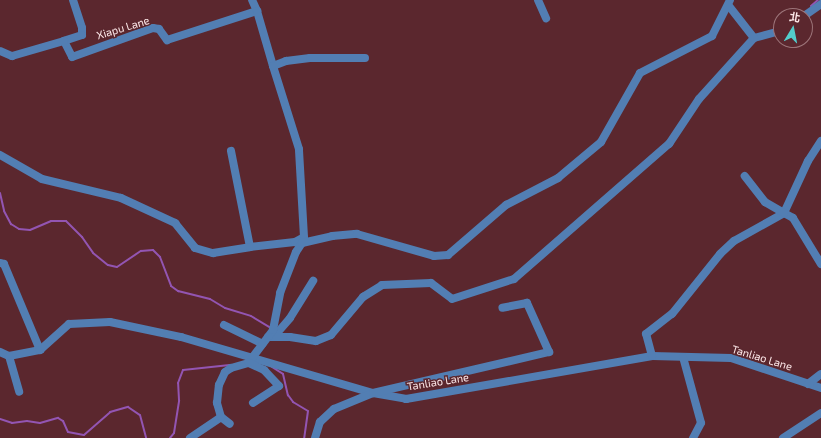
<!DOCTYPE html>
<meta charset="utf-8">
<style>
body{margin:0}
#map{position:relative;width:821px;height:438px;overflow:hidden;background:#5b272e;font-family:"Exo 2","Noto Sans TC",sans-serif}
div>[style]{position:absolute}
.stream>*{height:2px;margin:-1px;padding:0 1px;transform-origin:1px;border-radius:1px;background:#9355b2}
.minor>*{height:8px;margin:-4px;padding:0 4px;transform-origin:4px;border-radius:4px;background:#527eb3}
span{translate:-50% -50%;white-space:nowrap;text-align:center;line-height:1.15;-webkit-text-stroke:3px #5b272e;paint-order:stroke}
.street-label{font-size:11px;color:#fde8e9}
.north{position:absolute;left:773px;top:8px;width:40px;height:40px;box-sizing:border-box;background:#5b272e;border:1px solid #9c7479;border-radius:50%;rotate:10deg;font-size:11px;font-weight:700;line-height:16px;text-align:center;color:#fde8e9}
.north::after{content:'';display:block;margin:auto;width:14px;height:18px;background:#53cdcb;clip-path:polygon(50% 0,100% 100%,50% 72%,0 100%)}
</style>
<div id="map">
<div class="stream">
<div style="left:811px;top:6px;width:9px;rotate:-41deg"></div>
<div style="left:776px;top:29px;width:6px;rotate:-31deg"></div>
<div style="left:0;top:193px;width:18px;rotate:77deg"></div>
<div style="left:4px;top:211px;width:15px;rotate:62deg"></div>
<div style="left:11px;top:224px;width:9px;rotate:32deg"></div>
<div style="left:19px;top:229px;width:11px;rotate:5deg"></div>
<div style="left:30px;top:230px;width:23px;rotate:-23deg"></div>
<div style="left:51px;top:221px;width:15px"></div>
<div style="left:66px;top:221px;width:23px;rotate:45deg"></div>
<div style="left:82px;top:237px;width:19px;rotate:55deg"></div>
<div style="left:93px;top:253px;width:19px;rotate:39deg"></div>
<div style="left:108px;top:265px;width:9px;rotate:13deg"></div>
<div style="left:117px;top:267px;width:29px;rotate:-34deg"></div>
<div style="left:141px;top:251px;width:12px;rotate:-5deg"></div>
<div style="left:153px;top:250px;width:10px;rotate:45deg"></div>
<div style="left:160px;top:257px;width:31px;rotate:69deg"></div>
<div style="left:171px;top:286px;width:9px;rotate:36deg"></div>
<div style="left:178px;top:291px;width:33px;rotate:14deg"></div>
<div style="left:210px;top:299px;width:17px;rotate:31deg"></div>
<div style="left:225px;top:308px;width:27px;rotate:17deg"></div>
<div style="left:251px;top:316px;width:23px;rotate:31deg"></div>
<div style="left:272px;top:367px;width:13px;rotate:32deg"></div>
<div style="left:283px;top:374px;width:22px;rotate:77deg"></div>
<div style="left:288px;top:395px;width:9px;rotate:54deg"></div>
<div style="left:293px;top:402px;width:17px;rotate:31deg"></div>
<div style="left:308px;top:411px;width:27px;rotate:98deg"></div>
<div style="left:0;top:419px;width:13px;rotate:18deg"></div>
<div style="left:12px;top:423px;width:15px;rotate:-8deg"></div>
<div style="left:27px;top:421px;width:13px;rotate:9deg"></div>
<div style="left:40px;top:423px;width:19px;rotate:-16deg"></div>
<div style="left:58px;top:418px;width:6px;rotate:31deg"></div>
<div style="left:63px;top:421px;width:12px;rotate:66deg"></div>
<div style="left:68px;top:432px;width:16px;rotate:11deg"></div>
<div style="left:84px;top:435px;width:35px;rotate:-41deg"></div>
<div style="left:110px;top:412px;width:19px;rotate:-16deg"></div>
<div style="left:128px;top:407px;width:14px;rotate:34deg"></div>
<div style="left:140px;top:415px;width:24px;rotate:75deg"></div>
<div style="left:170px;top:438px;width:6px;rotate:-51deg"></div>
<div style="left:174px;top:433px;width:33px;rotate:-81deg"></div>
<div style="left:179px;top:400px;width:17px;rotate:-93deg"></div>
<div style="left:178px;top:383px;width:14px;rotate:-69deg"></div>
<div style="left:183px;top:370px;width:47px;rotate:-6.1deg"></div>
</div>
<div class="minor">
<div style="left:73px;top:0;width:29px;rotate:72deg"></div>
<div style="left:82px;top:28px;width:7px;rotate:90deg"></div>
<div style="left:82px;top:35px;width:19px;rotate:162deg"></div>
<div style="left:64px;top:41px;width:18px;rotate:63deg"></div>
<div style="left:72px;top:57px;width:86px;rotate:-19.7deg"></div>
<div style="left:153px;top:28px;width:6px;rotate:9deg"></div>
<div style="left:159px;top:29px;width:14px;rotate:54deg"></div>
<div style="left:167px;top:40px;width:95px;rotate:-17.9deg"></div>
<div style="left:257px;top:11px;width:12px;rotate:-114deg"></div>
<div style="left:538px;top:0;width:20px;rotate:66deg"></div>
<div style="left:257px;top:11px;width:57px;rotate:73.8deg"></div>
<div style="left:273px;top:66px;width:14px;rotate:-21deg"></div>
<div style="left:286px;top:61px;width:24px;rotate:-7deg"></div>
<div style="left:310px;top:58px;width:55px"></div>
<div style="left:804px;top:16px;width:21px;rotate:-35deg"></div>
<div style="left:754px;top:38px;width:28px;rotate:-15deg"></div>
<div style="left:0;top:51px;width:13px;rotate:23deg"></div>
<div style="left:12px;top:56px;width:54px;rotate:-16.1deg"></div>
<div style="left:821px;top:141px;width:24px;rotate:123deg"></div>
<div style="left:808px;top:161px;width:57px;rotate:114.8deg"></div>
<div style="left:784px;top:213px;width:10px;rotate:29deg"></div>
<div style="left:793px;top:218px;width:54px;rotate:58.7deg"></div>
<div style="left:0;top:155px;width:48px;rotate:29.7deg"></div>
<div style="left:42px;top:179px;width:81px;rotate:13.5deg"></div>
<div style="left:121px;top:198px;width:60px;rotate:24.8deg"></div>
<div style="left:175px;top:223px;width:32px;rotate:51deg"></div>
<div style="left:195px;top:248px;width:19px;rotate:16deg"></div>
<div style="left:213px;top:253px;width:37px;rotate:-9deg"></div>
<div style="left:250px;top:247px;width:98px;rotate:-101.2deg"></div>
<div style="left:250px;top:247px;width:45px;rotate:-6.3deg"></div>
<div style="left:295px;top:242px;width:10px;rotate:-29deg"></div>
<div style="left:304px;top:237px;width:88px;rotate:-93.3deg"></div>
<div style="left:299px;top:149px;width:87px;rotate:-107.4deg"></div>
<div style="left:0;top:263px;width:4px;rotate:14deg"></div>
<div style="left:4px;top:264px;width:93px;rotate:67.3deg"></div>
<div style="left:224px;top:325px;width:43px;rotate:26deg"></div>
<div style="left:273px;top:330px;width:5px;rotate:22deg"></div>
<div style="left:278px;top:332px;width:18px;rotate:-49deg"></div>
<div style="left:290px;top:318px;width:44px;rotate:-58.1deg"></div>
<div style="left:268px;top:337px;width:22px"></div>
<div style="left:290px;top:337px;width:26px;rotate:9deg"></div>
<div style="left:316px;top:341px;width:16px;rotate:-22deg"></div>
<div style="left:331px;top:335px;width:50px;rotate:-49.9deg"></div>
<div style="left:363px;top:297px;width:22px;rotate:-32deg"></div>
<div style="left:382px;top:285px;width:49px;rotate:-2.3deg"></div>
<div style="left:431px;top:283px;width:26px;rotate:37deg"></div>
<div style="left:452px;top:299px;width:65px;rotate:-17.9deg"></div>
<div style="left:514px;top:279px;width:206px;rotate:-41.1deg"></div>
<div style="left:669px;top:144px;width:54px;rotate:-56.3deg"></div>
<div style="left:699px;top:99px;width:82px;rotate:-48deg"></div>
<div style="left:754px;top:38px;width:41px;rotate:-128deg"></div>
<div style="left:0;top:352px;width:10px;rotate:24deg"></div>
<div style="left:9px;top:356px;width:32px;rotate:-11deg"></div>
<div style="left:40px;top:350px;width:39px;rotate:-42deg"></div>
<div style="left:69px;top:324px;width:41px;rotate:-2.8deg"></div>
<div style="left:110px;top:322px;width:73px;rotate:11.9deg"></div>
<div style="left:181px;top:337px;width:200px;rotate:16.3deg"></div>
<div style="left:373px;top:393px;width:34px;rotate:10deg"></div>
<div style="left:406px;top:399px;width:250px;rotate:-9.9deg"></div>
<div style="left:652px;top:356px;width:79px;rotate:1.5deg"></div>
<div style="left:731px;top:358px;width:95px;rotate:18.4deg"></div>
<div style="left:9px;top:356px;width:37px;rotate:74deg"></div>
<div style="left:652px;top:356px;width:23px;rotate:-105deg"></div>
<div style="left:646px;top:334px;width:33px;rotate:-38deg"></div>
<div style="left:672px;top:314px;width:77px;rotate:-51.3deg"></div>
<div style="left:720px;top:254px;width:19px;rotate:-43deg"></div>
<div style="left:734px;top:241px;width:57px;rotate:-29.2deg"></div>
<div style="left:784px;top:213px;width:22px;rotate:-150deg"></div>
<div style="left:765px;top:202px;width:33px;rotate:-128deg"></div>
<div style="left:683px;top:357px;width:68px;rotate:74.7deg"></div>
<div style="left:701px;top:423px;width:17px;rotate:118deg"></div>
<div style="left:252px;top:358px;width:35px;rotate:-53deg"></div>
<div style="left:273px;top:330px;width:38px;rotate:-79deg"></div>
<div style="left:280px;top:293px;width:44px;rotate:-68.7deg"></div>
<div style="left:296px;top:252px;width:11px;rotate:-56deg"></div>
<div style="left:302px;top:243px;width:31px;rotate:-13deg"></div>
<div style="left:332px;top:236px;width:25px;rotate:-5deg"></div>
<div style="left:357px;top:234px;width:80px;rotate:15.9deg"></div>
<div style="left:434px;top:256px;width:14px;rotate:-4deg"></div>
<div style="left:448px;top:255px;width:77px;rotate:-40.8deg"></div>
<div style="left:506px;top:205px;width:59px;rotate:-27.4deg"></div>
<div style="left:558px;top:178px;width:56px;rotate:-39.9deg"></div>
<div style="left:601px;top:142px;width:79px;rotate:-60.5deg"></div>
<div style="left:640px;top:73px;width:81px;rotate:-27.2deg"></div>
<div style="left:712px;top:36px;width:40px;rotate:-63.4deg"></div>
<div style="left:808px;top:384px;width:16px;rotate:-38deg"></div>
<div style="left:221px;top:417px;width:11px;rotate:38deg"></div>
<div style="left:190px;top:438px;width:37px;rotate:-34deg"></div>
<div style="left:221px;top:417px;width:15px;rotate:-106deg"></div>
<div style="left:217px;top:403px;width:18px;rotate:-84deg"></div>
<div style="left:219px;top:385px;width:14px;rotate:-65deg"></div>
<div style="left:225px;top:372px;width:7px;rotate:-34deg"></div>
<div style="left:231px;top:368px;width:19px;rotate:-16deg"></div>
<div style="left:249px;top:363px;width:17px;rotate:25deg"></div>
<div style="left:264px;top:370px;width:22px;rotate:47deg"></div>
<div style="left:279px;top:386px;width:31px;rotate:147deg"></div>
<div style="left:315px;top:438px;width:17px;rotate:-73deg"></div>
<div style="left:320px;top:422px;width:19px;rotate:-43deg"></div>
<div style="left:334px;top:409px;width:42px;rotate:-22.3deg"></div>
<div style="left:373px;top:393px;width:181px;rotate:-13.1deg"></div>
<div style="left:549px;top:352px;width:54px;rotate:-114.2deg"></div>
<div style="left:527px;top:303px;width:25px;rotate:169deg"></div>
<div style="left:783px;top:438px;width:45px;rotate:-33.3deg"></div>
</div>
<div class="street-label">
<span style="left:123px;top:28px;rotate:-17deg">Xiapu Lane</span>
<span style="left:762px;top:358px;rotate:17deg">Tanliao Lane</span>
<span style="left:438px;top:382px;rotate:-9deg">Tanliao Lane</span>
</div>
<div class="north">北</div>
</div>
